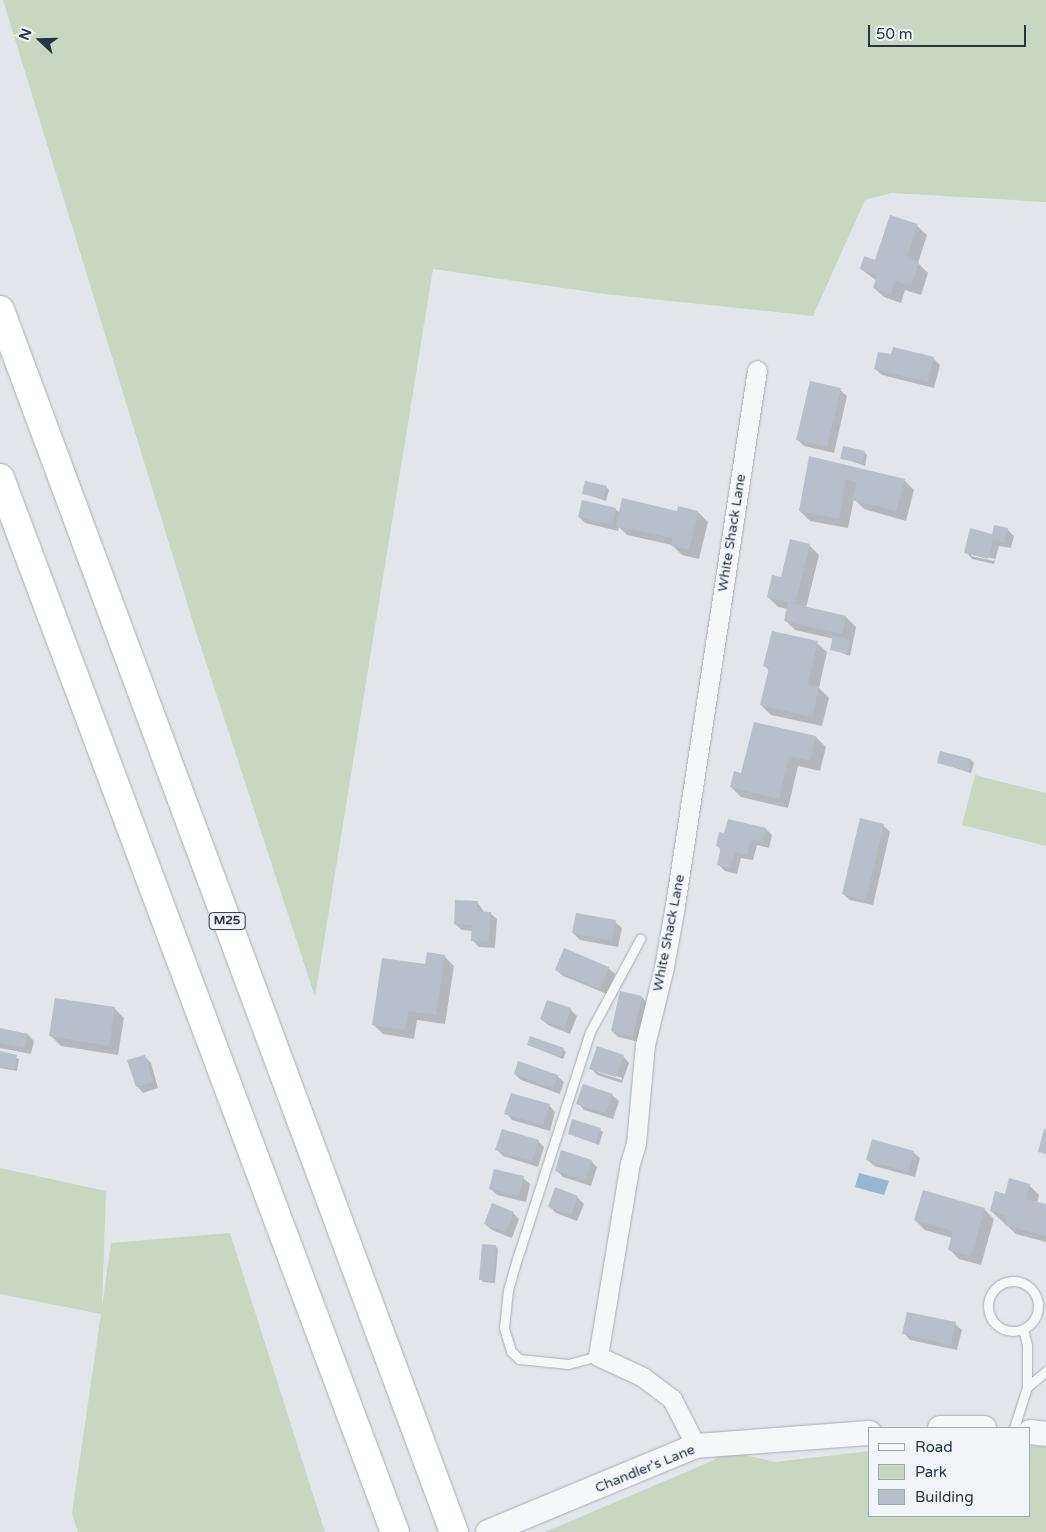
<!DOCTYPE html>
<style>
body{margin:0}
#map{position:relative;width:1046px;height:1532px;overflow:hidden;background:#e2e6eb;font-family:"Varela Round",sans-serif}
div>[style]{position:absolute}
.green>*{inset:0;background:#c8d6c2}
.water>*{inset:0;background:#99b6cf}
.shadow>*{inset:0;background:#0003}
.building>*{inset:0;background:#b8bfca}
.roads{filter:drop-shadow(0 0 1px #a6adb6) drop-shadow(0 0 1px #a6adb6)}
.service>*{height:9px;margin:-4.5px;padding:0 4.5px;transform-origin:4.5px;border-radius:4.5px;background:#f5f7f9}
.service>.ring{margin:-4.5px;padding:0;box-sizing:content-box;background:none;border:9px solid #f5f7f9;border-radius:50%}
.minor>*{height:19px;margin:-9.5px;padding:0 9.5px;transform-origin:9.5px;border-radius:9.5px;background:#f5f7f9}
.tertiary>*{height:24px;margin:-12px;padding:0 12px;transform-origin:12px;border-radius:12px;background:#f5f7f9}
.motorway>*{height:28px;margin:-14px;padding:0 14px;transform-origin:14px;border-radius:14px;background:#fff}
span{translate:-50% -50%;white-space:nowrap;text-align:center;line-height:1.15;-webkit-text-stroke:4.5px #f2f5f8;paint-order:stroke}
.shield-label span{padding:1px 4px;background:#f2f5f8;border:1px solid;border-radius:4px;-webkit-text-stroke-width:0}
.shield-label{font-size:12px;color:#283445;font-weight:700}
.street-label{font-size:14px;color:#283445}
.legend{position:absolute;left:868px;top:1427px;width:162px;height:90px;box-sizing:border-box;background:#f2f5f8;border:1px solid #a1a8b0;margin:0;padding:6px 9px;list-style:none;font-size:15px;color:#283445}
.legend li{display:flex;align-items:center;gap:10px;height:25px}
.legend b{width:25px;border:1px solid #a1a8b0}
.north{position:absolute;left:15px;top:15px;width:50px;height:50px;-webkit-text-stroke:4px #f2f5f8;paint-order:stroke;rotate:291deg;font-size:14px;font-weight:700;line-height:20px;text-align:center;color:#283445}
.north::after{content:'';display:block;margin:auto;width:18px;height:22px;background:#283445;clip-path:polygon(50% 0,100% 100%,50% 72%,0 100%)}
.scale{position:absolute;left:868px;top:25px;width:158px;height:22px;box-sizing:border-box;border:2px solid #283445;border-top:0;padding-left:6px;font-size:15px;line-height:18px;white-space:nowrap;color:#283445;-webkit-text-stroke:4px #f2f5f8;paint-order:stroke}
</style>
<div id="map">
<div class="green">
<div style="clip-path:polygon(3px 0,1046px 0,1046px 202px,892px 193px,865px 200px,813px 316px,605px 294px,433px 269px,315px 997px,196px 632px)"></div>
<div style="clip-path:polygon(975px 775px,1046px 793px,1046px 846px,962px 825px)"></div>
<div style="clip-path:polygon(0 1168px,106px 1191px,102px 1307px,111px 1243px,230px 1233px,325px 1532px,78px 1532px,72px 1513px,101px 1314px,0 1294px)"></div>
<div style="clip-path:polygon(1030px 1446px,1046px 1447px,1046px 1532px,545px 1532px,712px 1461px,728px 1451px,775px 1462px,870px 1451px,870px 1516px,1030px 1516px)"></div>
</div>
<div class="water">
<div style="clip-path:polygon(859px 1173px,889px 1181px,884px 1195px,855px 1187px)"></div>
</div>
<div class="shadow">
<div style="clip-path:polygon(917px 226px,927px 235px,918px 263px,928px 273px,921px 295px,905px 290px,901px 303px,884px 297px,874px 288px,877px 281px,861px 269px,876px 261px)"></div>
<div style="clip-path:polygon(933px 358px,940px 365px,934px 388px,882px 375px,875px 369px)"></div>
<div style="clip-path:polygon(840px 390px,847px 396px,834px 453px,804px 446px,797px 439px)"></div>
<div style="clip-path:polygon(864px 452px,867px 455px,865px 466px,842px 458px)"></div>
<div style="clip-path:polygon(810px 458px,904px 480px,914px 490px,906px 521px,864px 509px,854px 499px,848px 528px,810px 521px,800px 511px)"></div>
<div style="clip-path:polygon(606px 487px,609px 490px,606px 501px,583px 493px)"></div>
<div style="clip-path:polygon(615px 509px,620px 513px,698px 512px,708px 522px,699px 559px,682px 555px,672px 545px,627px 535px,619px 527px,618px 531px,585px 523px,579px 517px)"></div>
<div style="clip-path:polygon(evenodd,1007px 529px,1014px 536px,1011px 548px,999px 546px,994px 564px,972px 559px,966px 552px,1007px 529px,971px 553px,995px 559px,994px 561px,971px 556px,971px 553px)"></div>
<div style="clip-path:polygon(809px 545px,819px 555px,806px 608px,846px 617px,856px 627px,850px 656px,831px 649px,834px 639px,795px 630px,785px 620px,788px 609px,778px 607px,768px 597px)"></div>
<div style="clip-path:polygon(817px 643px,827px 652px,819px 688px,829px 698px,822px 726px,771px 715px,761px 705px,769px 671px,765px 666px)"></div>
<div style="clip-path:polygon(816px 737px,826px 747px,820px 771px,798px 766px,788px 808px,741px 797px,731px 787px)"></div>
<div style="clip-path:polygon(971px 760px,974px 763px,971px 773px,939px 763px)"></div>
<div style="clip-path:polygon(883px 825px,890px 832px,873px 905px,850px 900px,843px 894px)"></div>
<div style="clip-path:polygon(766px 829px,772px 835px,769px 848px,757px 845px,753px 860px,741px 858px,737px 874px,725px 871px,718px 864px,721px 850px,717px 846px)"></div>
<div style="clip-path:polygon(478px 903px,484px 912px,490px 913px,497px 919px,495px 948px,479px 947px,472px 940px,473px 931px,462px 930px,455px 924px)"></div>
<div style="clip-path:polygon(615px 922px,622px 928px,618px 947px,580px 940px,573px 933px)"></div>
<div style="clip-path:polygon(444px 956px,454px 966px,445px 1024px,417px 1020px,414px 1039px,383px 1034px,373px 1024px,426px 966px)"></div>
<div style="clip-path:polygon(608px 968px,615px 974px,607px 994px,563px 976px,556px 970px)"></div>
<div style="clip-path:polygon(621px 992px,642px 997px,648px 1004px,639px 1042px,618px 1037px,612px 1031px)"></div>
<div style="clip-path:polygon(114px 1008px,124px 1018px,118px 1055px,61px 1046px,51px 1036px)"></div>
<div style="clip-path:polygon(570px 1009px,577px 1016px,570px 1034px,548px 1025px,541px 1019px)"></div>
<div style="clip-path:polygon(0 1029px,28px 1035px,34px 1041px,31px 1054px,0 1048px)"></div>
<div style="clip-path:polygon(528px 1045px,563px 1049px,566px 1052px,563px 1059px)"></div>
<div style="clip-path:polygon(0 1052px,19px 1059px,17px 1071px,0 1068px)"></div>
<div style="clip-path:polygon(144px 1056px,151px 1063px,158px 1088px,143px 1093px,137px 1086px)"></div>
<div style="clip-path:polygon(evenodd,623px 1056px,629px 1063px,622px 1083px,597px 1075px,591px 1068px,623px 1056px,597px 1070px,622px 1078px,622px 1080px,597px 1072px,597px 1070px)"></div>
<div style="clip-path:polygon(515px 1074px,557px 1076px,564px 1082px,560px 1094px,521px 1080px)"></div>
<div style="clip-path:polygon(612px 1095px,619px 1101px,613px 1119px,584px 1110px,578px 1103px)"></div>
<div style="clip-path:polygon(549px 1105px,555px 1112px,550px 1131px,512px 1120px,506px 1113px)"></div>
<div style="clip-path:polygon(600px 1130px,603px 1132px,599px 1145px,569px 1134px)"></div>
<div style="clip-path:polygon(538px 1141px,544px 1147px,538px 1167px,503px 1156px,497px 1150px)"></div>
<div style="clip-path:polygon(913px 1152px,920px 1158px,915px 1177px,874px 1166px,867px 1159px)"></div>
<div style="clip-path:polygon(591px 1161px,597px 1167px,591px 1186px,563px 1177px,556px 1170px)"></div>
<div style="clip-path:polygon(523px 1178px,530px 1184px,526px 1202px,497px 1195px,490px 1188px)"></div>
<div style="clip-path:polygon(1029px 1185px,1039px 1195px,1037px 1203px,1046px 1206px,1046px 1242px,1016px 1234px,991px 1211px,1006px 1195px)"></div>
<div style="clip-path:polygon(577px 1197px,584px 1204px,577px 1221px,556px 1213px,549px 1206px)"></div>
<div style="clip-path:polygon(984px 1209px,994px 1219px,981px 1265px,959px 1259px,949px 1249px,952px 1238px,925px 1230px,915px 1220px)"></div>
<div style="clip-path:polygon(513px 1213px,519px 1219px,512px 1238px,492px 1230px,485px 1224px)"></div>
<div style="clip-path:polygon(495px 1246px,498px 1249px,495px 1283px,483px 1282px,481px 1279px)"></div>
<div style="clip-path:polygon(955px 1324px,962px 1330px,957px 1350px,910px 1340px,904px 1333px)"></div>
</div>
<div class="building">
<div style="clip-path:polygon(890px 215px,918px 224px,907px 258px,919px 262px,911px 286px,895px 281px,891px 294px,873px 288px,877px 275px,860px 269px,864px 256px,875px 260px)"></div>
<div style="clip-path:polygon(893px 347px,934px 357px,928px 382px,874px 369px,878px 352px,891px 354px)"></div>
<div style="clip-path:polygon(810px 381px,841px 388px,827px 447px,796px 440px)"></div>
<div style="clip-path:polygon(843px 446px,865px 451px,862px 463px,840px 459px)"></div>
<div style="clip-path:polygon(809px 456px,905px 479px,896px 511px,852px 500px,857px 482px,846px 479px,839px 519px,799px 511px)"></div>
<div style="clip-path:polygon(585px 481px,607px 486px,603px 499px,582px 494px)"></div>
<div style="clip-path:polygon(622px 498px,677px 511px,678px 506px,698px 511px,689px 550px,671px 546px,672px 538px,616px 526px)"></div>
<div style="clip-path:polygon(582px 500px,616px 508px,612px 525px,578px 517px)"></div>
<div style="clip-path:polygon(994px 525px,1008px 528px,1004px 543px,993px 540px,988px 559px,964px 553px,970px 528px,992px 534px)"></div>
<div style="clip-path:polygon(790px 539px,810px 544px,795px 604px,846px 616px,842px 634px,784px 621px,788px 602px,767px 597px,772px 575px,781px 577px)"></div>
<div style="clip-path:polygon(772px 631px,818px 641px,808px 685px,819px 687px,812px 717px,760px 705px,769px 668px,763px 666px)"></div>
<div style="clip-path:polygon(833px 635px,850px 640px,847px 654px,830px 650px)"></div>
<div style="clip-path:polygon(754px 722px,816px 736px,810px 761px,789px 756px,779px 799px,730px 787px,734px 771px,741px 773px)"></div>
<div style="clip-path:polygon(940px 751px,971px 759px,969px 771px,937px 763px)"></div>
<div style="clip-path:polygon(860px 818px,884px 824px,866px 900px,842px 894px)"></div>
<div style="clip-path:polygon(728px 819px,766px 828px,763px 842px,751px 839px,747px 855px,735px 852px,731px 868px,717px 865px,721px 847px,716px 846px,719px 832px,724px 833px)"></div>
<div style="clip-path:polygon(455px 900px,478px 901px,477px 911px,491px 912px,489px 942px,471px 941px,472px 925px,454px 924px)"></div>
<div style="clip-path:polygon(576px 913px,616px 920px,612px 941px,572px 933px)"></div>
<div style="clip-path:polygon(564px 948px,609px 967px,600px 989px,555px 970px)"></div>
<div style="clip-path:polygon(427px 952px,445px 955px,436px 1015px,408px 1011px,405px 1030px,372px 1025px,382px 958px,425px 964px)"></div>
<div style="clip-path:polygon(620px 991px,642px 996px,632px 1037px,611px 1031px)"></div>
<div style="clip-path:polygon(55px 998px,115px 1007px,109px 1046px,49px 1036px)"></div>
<div style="clip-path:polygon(547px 1000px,571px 1008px,564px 1028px,540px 1019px)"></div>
<div style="clip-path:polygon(0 1028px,28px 1034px,25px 1048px,0 1043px)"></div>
<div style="clip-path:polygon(530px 1036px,564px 1048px,560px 1057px,527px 1045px)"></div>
<div style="clip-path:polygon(597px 1046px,624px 1055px,616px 1077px,589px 1069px)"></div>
<div style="clip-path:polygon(0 1051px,17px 1055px,14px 1069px,0 1066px)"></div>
<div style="clip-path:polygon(145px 1055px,153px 1082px,136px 1087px,127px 1060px)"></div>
<div style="clip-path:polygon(518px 1061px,558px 1075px,553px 1088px,514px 1074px)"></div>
<div style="clip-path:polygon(583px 1084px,613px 1094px,606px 1113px,576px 1104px)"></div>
<div style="clip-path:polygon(511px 1093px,550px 1104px,543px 1125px,504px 1114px)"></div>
<div style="clip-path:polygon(572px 1119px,601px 1128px,596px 1143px,568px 1134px)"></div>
<div style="clip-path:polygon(502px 1129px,539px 1140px,532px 1161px,495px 1150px)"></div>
<div style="clip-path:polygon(1044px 1129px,1046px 1130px,1046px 1154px,1038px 1152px)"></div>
<div style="clip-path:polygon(872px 1139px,914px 1151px,908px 1172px,866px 1160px)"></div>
<div style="clip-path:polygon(561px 1150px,592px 1160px,585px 1180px,555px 1171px)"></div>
<div style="clip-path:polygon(494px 1169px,524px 1176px,519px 1196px,489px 1189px)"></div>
<div style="clip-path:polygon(1009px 1178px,1030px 1184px,1026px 1199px,1046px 1204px,1046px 1236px,1005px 1225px,1007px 1216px,990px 1211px,995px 1191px,1005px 1194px)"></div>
<div style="clip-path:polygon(555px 1187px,578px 1196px,571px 1215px,548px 1207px)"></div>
<div style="clip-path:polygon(923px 1190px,985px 1208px,971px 1256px,948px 1250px,953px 1231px,914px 1220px)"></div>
<div style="clip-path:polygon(492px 1203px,514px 1212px,506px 1232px,484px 1224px)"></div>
<div style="clip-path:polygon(482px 1244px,496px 1245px,493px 1281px,479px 1280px)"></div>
<div style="clip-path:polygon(907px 1312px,956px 1322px,951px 1345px,902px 1334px)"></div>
</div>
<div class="roads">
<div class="service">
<div class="ring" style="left:988px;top:1281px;width:41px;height:41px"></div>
<div style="left:1023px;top:1329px;width:16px;rotate:76deg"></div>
<div style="left:1027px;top:1345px;width:42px;rotate:90deg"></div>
<div style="left:598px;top:1356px;width:31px;rotate:165deg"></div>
<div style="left:568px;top:1364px;width:49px;rotate:-174.2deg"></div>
<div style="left:519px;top:1359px;width:11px;rotate:-135deg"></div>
<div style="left:511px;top:1351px;width:24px;rotate:-107deg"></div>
<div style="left:504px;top:1328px;width:38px;rotate:-84deg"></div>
<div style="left:508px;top:1290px;width:35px;rotate:-74deg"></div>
<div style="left:518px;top:1256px;width:235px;rotate:-72.2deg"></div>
<div style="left:590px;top:1032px;width:106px;rotate:-61.7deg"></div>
<div style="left:1014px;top:1428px;width:43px;rotate:-72.4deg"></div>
<div style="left:1027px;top:1387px;width:25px;rotate:-40deg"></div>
</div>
<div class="minor">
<div style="left:696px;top:1446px;width:53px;rotate:-117.1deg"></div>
<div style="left:672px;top:1399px;width:36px;rotate:-143deg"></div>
<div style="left:643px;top:1377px;width:50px;rotate:-155deg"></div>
<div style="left:598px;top:1356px;width:196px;rotate:-80.6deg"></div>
<div style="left:630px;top:1163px;width:21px;rotate:-73deg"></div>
<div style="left:636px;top:1143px;width:98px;rotate:-84.8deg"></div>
<div style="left:645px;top:1045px;width:80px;rotate:-76.3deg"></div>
<div style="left:664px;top:967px;width:63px;rotate:-79.9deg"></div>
<div style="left:675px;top:905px;width:541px;rotate:-81.29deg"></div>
</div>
<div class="tertiary">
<div style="left:940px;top:1428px;width:44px"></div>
<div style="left:1030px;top:1432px;width:16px;rotate:7deg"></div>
<div style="left:488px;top:1532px;width:225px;rotate:-22.5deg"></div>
<div style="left:696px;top:1446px;width:174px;rotate:-4.3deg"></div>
</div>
<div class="motorway">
<div style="left:0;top:310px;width:1304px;rotate:69.62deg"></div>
<div style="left:0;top:478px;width:1126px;rotate:69.46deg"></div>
</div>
</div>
<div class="shield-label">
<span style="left:227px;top:921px">M25</span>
</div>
<div class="street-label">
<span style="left:732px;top:533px;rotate:-81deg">White Shack Lane</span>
<span style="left:669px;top:933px;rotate:-79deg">White Shack Lane</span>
<span style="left:645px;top:1469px;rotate:-22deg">Chandler's Lane</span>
</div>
<ul class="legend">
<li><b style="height:6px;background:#f5f7f9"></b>Road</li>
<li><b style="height:14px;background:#c8d6c2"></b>Park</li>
<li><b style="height:14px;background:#b8bfca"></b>Building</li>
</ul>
<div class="north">N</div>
<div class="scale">50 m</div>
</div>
